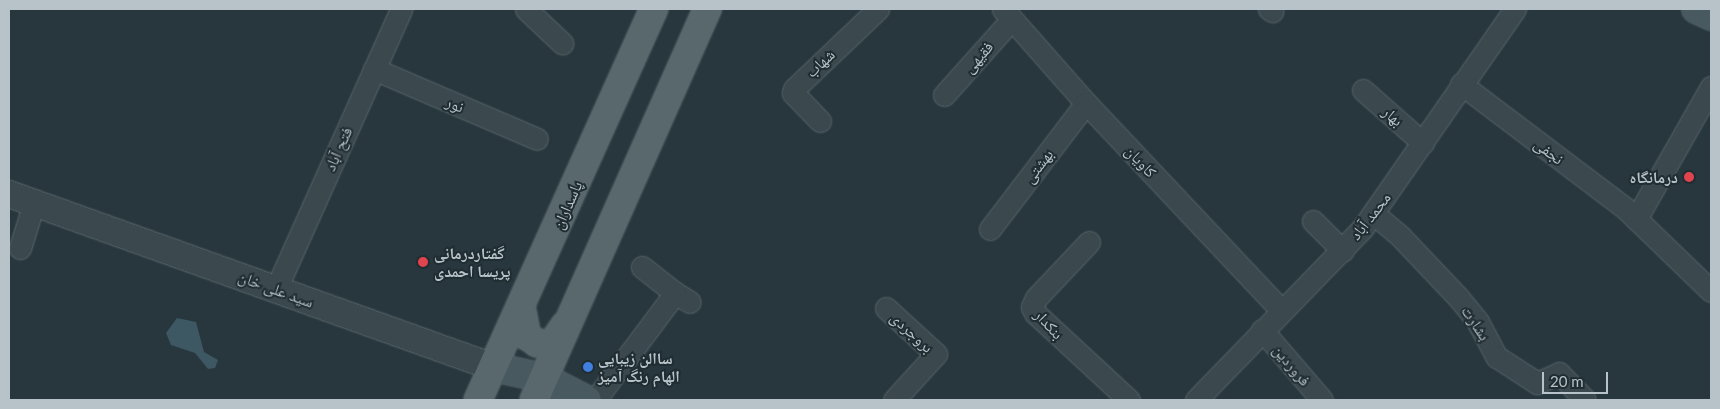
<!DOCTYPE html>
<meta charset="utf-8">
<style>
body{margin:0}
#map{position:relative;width:1720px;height:409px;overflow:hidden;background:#27373d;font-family:Lato,"Noto Naskh Arabic",sans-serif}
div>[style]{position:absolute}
.water>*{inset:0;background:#3d5862}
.roads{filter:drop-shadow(0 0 1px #59666b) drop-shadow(0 0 1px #59666b)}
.minor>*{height:21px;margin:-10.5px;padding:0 10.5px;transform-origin:10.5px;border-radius:10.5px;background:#3b484d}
.tertiary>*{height:26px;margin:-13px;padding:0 13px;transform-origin:13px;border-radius:13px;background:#3b484d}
.secondary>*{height:28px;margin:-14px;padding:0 14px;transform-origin:14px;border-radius:14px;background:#495960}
.primary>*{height:28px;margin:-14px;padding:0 14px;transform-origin:14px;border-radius:14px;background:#59686d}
.dots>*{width:14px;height:14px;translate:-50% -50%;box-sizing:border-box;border:2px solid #202d32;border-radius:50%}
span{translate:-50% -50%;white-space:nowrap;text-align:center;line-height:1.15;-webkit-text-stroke:4px #202d32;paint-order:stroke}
.street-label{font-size:16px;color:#b7c3c8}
.poi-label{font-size:16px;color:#b7c3c8;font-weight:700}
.right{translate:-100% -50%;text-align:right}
.left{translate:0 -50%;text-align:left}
.frame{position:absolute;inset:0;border:10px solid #b7c3c8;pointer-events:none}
.scale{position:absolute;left:1542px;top:372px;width:66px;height:22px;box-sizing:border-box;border:2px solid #b7c3c8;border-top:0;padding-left:6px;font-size:15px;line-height:18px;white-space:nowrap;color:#b7c3c8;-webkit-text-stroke:4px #202d32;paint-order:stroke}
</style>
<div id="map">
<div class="water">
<div style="clip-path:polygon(177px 318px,196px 322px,204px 352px,218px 360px,215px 368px,208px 369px,195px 353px,171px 345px,166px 333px)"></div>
</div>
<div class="roads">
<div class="minor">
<div style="left:526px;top:9px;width:50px;rotate:43.4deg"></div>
<div style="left:1003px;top:9px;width:125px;rotate:48.6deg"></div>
<div style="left:1086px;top:103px;width:284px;rotate:46.7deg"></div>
<div style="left:1269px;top:9px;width:4px;rotate:34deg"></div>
<div style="left:374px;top:69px;width:177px;rotate:23.2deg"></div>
<div style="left:1461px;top:84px;width:207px;rotate:37.1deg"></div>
<div style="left:1626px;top:209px;width:118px;rotate:44deg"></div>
<div style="left:1363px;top:90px;width:80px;rotate:41.5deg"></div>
<div style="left:944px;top:95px;width:101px;rotate:-48.2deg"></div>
<div style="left:820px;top:121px;width:39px;rotate:-134deg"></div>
<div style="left:793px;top:93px;width:4px;rotate:-76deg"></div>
<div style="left:794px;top:89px;width:116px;rotate:-43.6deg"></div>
<div style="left:1374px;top:214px;width:35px;rotate:40deg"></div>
<div style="left:1401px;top:237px;width:83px;rotate:46.5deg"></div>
<div style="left:1458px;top:297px;width:32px;rotate:51deg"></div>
<div style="left:1478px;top:322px;width:40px;rotate:62deg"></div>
<div style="left:1497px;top:357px;width:48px;rotate:33deg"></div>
<div style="left:1537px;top:383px;width:24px;rotate:-24deg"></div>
<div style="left:1559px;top:373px;width:37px;rotate:46deg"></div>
<div style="left:1636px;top:219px;width:152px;rotate:-60.4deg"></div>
<div style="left:1313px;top:221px;width:42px;rotate:45deg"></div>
<div style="left:990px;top:229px;width:158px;rotate:-52.7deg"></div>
<div style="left:1089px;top:242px;width:77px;rotate:133.4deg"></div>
<div style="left:1036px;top:298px;width:10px;rotate:114deg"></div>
<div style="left:1032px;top:307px;width:7px;rotate:63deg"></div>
<div style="left:1035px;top:313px;width:128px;rotate:42.8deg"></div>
<div style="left:20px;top:248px;width:47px;rotate:-72.7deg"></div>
<div style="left:276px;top:289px;width:307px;rotate:-65.9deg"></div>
<div style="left:675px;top:293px;width:17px;rotate:31deg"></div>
<div style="left:886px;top:308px;width:68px;rotate:42.6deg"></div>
<div style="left:936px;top:354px;width:62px;rotate:132.4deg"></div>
<div style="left:1262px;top:330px;width:92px;rotate:49.4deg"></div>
<div style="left:595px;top:400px;width:134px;rotate:-53.2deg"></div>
<div style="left:675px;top:293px;width:42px;rotate:-141.8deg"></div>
<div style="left:1196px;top:400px;width:238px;rotate:-45.9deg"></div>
<div style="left:1362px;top:229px;width:268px;rotate:-55.2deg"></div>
</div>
<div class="tertiary">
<div style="left:9px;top:194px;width:514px;rotate:19.67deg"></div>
</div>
<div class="secondary">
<div style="left:1696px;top:9px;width:17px;rotate:25deg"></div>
<div style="left:493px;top:367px;width:52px;rotate:12.2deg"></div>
<div style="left:544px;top:378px;width:48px;rotate:27.1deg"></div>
</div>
<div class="primary">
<div style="left:521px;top:306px;width:31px;rotate:79deg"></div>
<div style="left:527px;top:336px;width:12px;rotate:35deg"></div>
<div style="left:537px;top:343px;width:14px;rotate:8deg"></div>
<div style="left:551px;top:345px;width:24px;rotate:-55deg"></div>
<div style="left:478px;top:400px;width:429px;rotate:-65.8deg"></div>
<div style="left:534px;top:400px;width:428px;rotate:-66.1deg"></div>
</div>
</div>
<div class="dots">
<div style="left:1689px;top:177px;background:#e0444e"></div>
<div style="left:423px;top:262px;background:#e0444e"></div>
<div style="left:588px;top:367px;background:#3f7fe0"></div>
</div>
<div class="street-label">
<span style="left:978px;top:57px;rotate:-48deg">فقیهی</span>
<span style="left:820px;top:63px;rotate:-43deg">شهاب</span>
<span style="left:455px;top:104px;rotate:23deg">نور</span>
<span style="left:1393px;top:116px;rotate:41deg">بهار</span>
<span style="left:338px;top:149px;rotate:-66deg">فتح آباد</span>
<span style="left:1549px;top:151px;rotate:37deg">نجفی</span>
<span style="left:1141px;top:161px;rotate:47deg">کاویان</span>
<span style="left:1038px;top:166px;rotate:-53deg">بهشتی</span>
<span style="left:567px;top:205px;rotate:-66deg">پاسداران</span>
<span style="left:1370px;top:216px;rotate:-52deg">محمد آباد</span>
<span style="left:276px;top:289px;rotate:20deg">سید علی خان</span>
<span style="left:1476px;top:323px;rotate:56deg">بشارت</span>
<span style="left:1049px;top:324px;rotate:47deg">بنکدار</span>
<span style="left:912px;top:332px;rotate:43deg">بروجردی</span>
<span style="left:1292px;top:365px;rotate:50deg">فروردین</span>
</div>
<div class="poi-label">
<span class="right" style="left:1678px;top:177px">درمانگاه</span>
<span class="left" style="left:434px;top:262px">گفتاردرمانی<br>پریسا احمدی</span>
<span class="left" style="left:598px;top:367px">ساالن زیبایی<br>الهام رنگ آمیز</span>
</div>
<div class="frame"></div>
<div class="scale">20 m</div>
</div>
